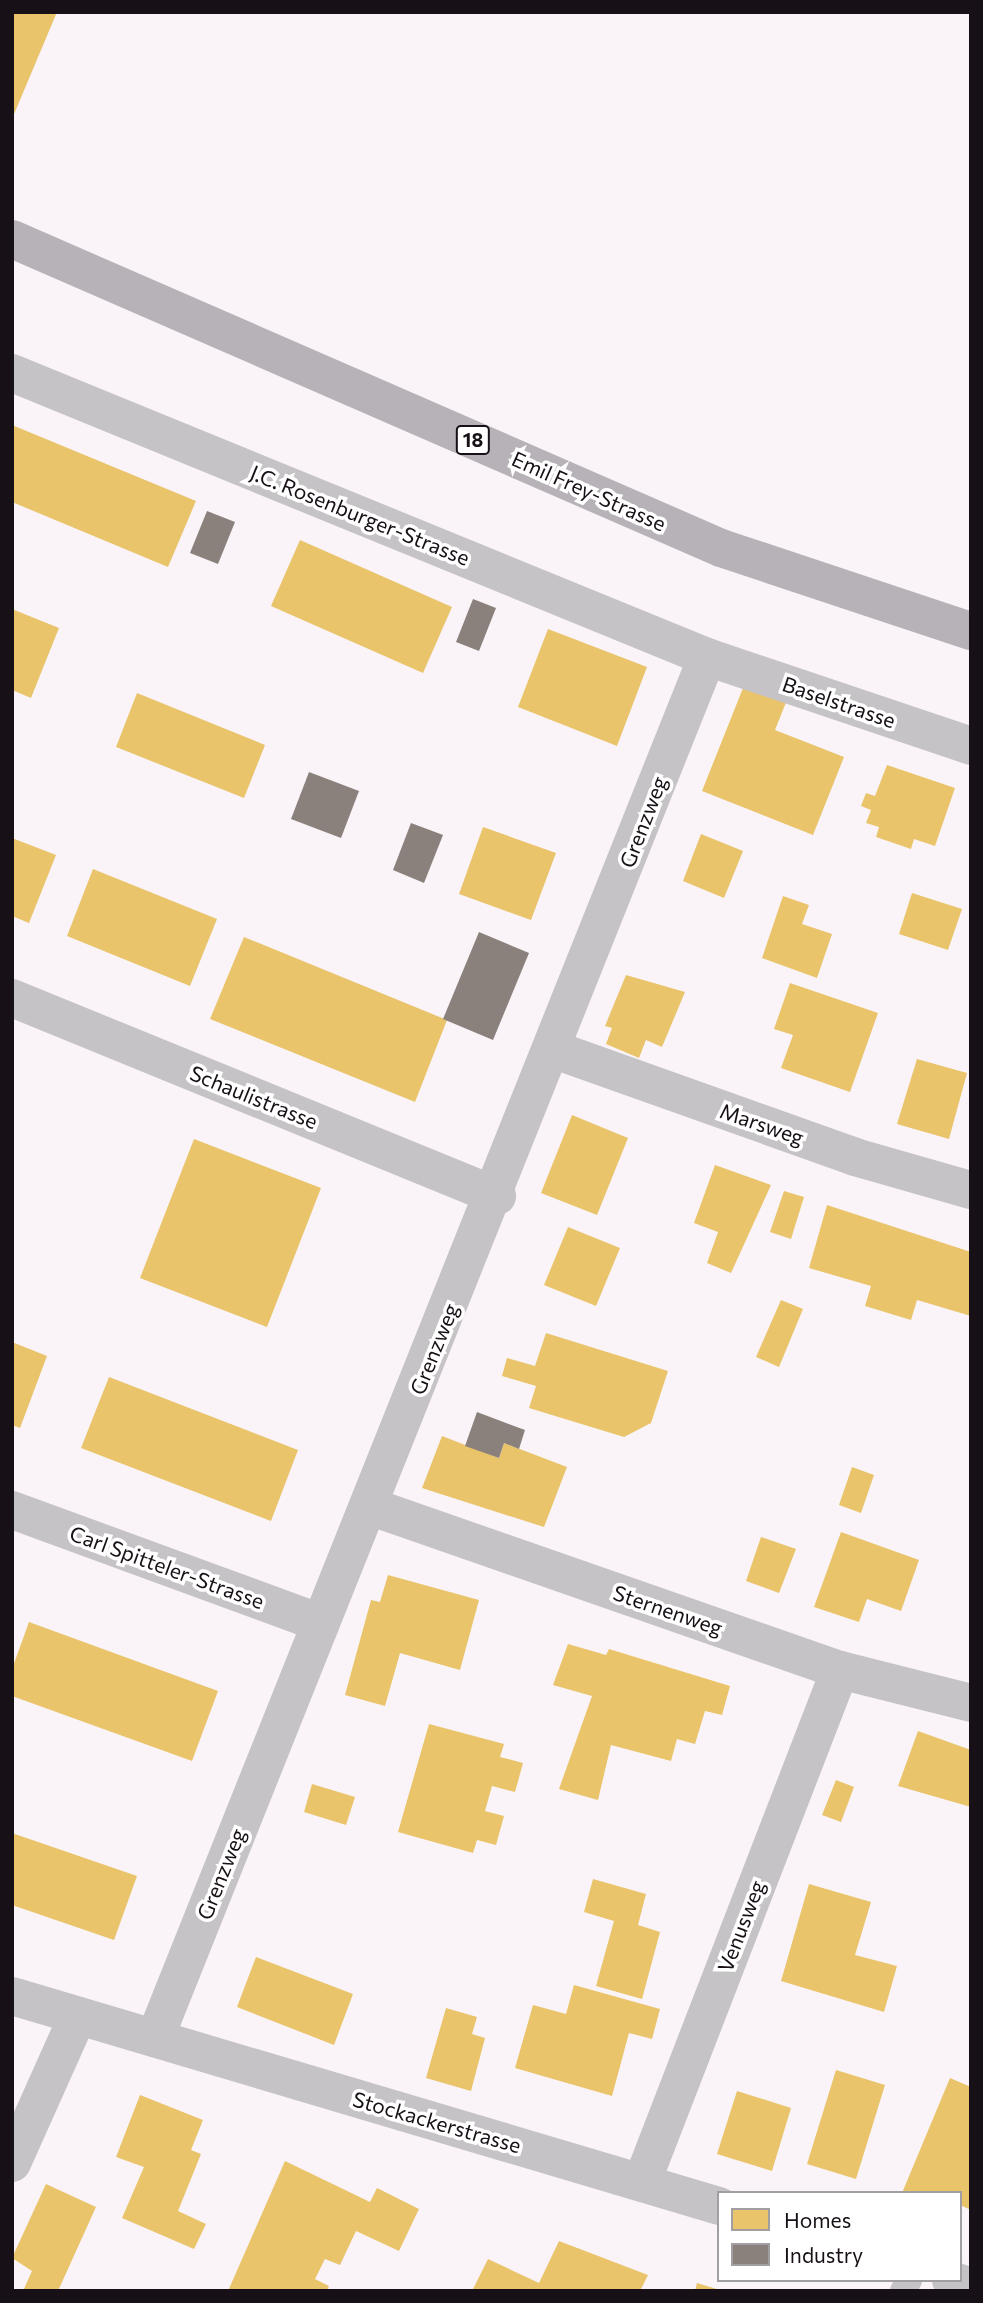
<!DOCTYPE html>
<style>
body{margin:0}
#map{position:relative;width:983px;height:2303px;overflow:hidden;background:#faf4f9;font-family:Commissioner,sans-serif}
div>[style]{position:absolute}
.homes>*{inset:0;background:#e9c46a}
.industry>*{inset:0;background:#8a817c}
.service>*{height:26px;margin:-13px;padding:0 13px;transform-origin:13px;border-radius:13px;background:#c6c3c7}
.minor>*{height:38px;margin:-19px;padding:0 19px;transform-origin:19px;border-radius:19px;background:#c6c3c7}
.primary>*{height:38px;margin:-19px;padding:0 19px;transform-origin:19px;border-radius:19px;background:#b6b2b8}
span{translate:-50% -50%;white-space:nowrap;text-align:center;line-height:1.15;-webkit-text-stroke:7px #fff;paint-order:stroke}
.shield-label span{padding:2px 5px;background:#fff;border:2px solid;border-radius:5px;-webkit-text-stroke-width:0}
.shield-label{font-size:19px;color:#171016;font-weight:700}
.street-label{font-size:21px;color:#171016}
.frame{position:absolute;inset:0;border:14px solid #171016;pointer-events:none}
.legend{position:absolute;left:717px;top:2191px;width:245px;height:91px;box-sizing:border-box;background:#fff;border:2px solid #a29fa2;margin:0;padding:9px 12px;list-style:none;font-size:21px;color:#171016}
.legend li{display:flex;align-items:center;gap:14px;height:35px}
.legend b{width:35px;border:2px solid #a29fa2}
</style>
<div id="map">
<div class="homes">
<div style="clip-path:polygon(12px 12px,57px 12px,12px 119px)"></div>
<div style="clip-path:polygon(12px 425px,196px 501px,168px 567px,12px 502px)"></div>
<div style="clip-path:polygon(300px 540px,452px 607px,423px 673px,271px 606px)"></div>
<div style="clip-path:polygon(12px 609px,59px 628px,31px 698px,12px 690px)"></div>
<div style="clip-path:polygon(548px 629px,647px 667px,617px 746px,518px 707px)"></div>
<div style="clip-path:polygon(745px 683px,787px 700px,775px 730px,844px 757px,813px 835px,702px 791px)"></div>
<div style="clip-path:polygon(137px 693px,265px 745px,244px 798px,116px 747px)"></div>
<div style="clip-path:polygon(887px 765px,955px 788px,935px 846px,914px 839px,911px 849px,876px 837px,879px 827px,866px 823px,871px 810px,861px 806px,866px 793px,875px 796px)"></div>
<div style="clip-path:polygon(483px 827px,556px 853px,531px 920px,459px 894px)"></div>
<div style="clip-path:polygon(701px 834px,743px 851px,724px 898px,683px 881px)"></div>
<div style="clip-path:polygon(12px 838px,56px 855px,29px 923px,12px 916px)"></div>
<div style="clip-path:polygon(93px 869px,217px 919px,190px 986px,67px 936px)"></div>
<div style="clip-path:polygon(912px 893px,962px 909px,948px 950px,899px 934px)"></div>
<div style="clip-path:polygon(783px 896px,809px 905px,802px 924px,832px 934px,817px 978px,762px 958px)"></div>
<div style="clip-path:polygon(244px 937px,447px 1020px,415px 1102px,210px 1019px)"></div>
<div style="clip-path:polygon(626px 975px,685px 992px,662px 1047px,646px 1040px,639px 1058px,606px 1044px,612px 1028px,605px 1026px)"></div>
<div style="clip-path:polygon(790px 983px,878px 1013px,850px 1092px,781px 1068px,793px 1035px,774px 1029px)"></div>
<div style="clip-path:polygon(917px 1059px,967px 1073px,949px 1139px,897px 1124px)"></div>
<div style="clip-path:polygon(572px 1115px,628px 1138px,597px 1215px,541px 1193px)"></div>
<div style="clip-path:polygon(194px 1139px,321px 1188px,267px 1327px,140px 1278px)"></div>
<div style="clip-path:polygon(715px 1165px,771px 1185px,731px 1273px,707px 1263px,718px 1232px,694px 1223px)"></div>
<div style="clip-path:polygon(784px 1191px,804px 1197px,791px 1239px,770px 1232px)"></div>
<div style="clip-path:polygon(827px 1205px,971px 1252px,971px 1316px,917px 1300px,911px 1320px,865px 1306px,871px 1286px,809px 1268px)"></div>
<div style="clip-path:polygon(568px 1227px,620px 1248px,596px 1306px,544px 1285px)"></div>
<div style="clip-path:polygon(781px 1300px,803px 1309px,779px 1367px,756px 1357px)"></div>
<div style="clip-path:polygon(546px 1333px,668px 1371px,651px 1423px,624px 1437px,529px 1408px,536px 1386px,502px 1376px,507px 1358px,535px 1366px)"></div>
<div style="clip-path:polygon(12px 1342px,47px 1356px,20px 1428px,12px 1425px)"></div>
<div style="clip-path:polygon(109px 1377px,298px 1450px,271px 1521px,81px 1448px)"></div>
<div style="clip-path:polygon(442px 1436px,499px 1458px,504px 1443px,567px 1467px,544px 1527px,422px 1488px)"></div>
<div style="clip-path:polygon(852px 1467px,874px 1475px,861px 1513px,839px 1505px)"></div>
<div style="clip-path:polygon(841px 1532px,919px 1560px,901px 1611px,867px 1599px,859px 1622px,814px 1607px)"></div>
<div style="clip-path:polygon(761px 1537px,796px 1549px,779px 1593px,746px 1581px)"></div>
<div style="clip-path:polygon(388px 1575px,479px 1600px,460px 1670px,400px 1653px,385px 1706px,345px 1695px,371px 1600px,380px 1602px)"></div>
<div style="clip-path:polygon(29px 1622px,218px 1691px,192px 1761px,12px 1696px,12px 1669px)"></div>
<div style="clip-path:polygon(568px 1644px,606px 1655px,609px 1649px,730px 1686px,722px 1715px,705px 1711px,695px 1744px,677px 1739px,671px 1761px,611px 1745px,598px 1800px,559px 1789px,592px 1696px,553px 1685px)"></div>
<div style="clip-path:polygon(429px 1724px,504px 1744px,500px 1757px,523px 1763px,515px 1792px,492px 1786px,485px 1811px,504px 1816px,496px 1845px,477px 1840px,473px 1853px,398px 1832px)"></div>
<div style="clip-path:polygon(918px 1731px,971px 1750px,971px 1807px,898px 1786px)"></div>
<div style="clip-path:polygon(836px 1780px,854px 1787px,841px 1822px,822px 1815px)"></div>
<div style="clip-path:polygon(312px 1784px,355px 1797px,346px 1825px,304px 1812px)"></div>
<div style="clip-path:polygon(12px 1833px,137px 1876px,114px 1940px,12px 1905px)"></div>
<div style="clip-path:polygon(593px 1879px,646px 1894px,638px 1925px,660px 1932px,642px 1999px,596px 1986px,614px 1921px,584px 1912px)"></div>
<div style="clip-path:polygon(809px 1884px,871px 1902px,855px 1955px,897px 1966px,884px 2012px,781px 1981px)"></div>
<div style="clip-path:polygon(256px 1957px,353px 1994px,334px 2045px,237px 2007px)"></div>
<div style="clip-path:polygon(574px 1985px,660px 2009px,652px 2039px,629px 2033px,612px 2096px,515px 2068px,533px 2005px,566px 2014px)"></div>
<div style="clip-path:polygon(446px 2008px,477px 2017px,472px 2034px,485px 2038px,471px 2091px,426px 2078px)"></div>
<div style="clip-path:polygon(836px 2070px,885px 2085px,856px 2179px,807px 2164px)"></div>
<div style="clip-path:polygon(950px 2078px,971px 2087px,971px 2210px,960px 2205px,960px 2193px,902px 2193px)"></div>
<div style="clip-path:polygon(737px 2091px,791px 2108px,772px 2171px,717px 2154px)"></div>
<div style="clip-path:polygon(140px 2095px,203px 2120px,191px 2150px,201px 2154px,178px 2211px,206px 2224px,194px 2249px,122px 2218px,144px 2167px,116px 2157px)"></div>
<div style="clip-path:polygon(285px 2161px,370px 2202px,377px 2188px,419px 2209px,399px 2251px,356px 2231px,340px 2265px,325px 2259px,315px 2279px,329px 2286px,327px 2291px,228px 2291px)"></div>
<div style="clip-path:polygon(46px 2184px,96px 2207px,58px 2291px,23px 2291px,32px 2271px,12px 2258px)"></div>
<div style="clip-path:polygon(559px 2241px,648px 2275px,640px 2291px,472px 2291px,488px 2259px,539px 2283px)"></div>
<div style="clip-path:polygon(697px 2283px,720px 2290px,720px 2291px,695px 2291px)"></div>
</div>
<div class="industry">
<div style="clip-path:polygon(207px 511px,235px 522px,218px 564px,190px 553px)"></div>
<div style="clip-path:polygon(473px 599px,496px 608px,479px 651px,456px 642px)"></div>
<div style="clip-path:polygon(309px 772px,359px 791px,341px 838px,291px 819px)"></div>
<div style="clip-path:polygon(411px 823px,443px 835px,424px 883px,393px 870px)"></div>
<div style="clip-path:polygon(479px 932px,529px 953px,493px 1040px,443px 1019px)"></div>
<div style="clip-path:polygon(477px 1412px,525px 1430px,519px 1449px,504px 1443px,499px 1458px,465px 1446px)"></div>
</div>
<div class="service">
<div style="left:903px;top:2291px;width:13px;rotate:-61deg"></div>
</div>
<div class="minor">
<div style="left:12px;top:373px;width:751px;rotate:22.23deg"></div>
<div style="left:707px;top:657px;width:279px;rotate:18.6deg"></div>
<div style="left:12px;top:998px;width:524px;rotate:22.21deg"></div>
<div style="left:555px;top:1050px;width:319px;rotate:19.6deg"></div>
<div style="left:855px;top:1157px;width:121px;rotate:15.9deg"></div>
<div style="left:369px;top:1506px;width:499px;rotate:19.2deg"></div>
<div style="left:840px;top:1670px;width:135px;rotate:14.1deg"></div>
<div style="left:12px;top:1510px;width:329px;rotate:20.1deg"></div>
<div style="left:12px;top:1996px;width:738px;rotate:16.54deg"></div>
<div style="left:155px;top:2038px;width:1487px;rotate:-68.21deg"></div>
<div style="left:12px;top:2163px;width:159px;rotate:-65.9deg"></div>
<div style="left:642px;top:2182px;width:549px;rotate:-68.86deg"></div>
<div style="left:951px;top:2280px;width:21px;rotate:19deg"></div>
</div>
<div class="primary">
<div style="left:12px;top:239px;width:773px;rotate:23.55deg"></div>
<div style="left:721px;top:548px;width:263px;rotate:18.4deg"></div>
</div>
<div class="shield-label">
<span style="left:473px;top:440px">18</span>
</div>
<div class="street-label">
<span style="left:589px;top:491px;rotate:24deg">Emil Frey-Strasse</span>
<span style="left:360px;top:515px;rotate:22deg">J.C. Rosenburger-Strasse</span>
<span style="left:839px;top:702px;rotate:19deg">Baselstrasse</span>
<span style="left:643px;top:822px;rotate:-69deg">Grenzweg</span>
<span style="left:254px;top:1097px;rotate:22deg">Schaulistrasse</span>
<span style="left:762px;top:1124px;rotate:19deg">Marsweg</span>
<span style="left:434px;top:1349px;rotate:-68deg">Grenzweg</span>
<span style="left:167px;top:1567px;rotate:20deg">Carl Spitteler-Strasse</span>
<span style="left:668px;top:1610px;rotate:19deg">Sternenweg</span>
<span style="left:221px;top:1874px;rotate:-68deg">Grenzweg</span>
<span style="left:741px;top:1926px;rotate:-69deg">Venusweg</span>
<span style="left:437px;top:2122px;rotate:16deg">Stockackerstrasse</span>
</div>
<div class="frame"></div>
<ul class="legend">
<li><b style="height:19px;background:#e9c46a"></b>Homes</li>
<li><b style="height:19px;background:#8a817c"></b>Industry</li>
</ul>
</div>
